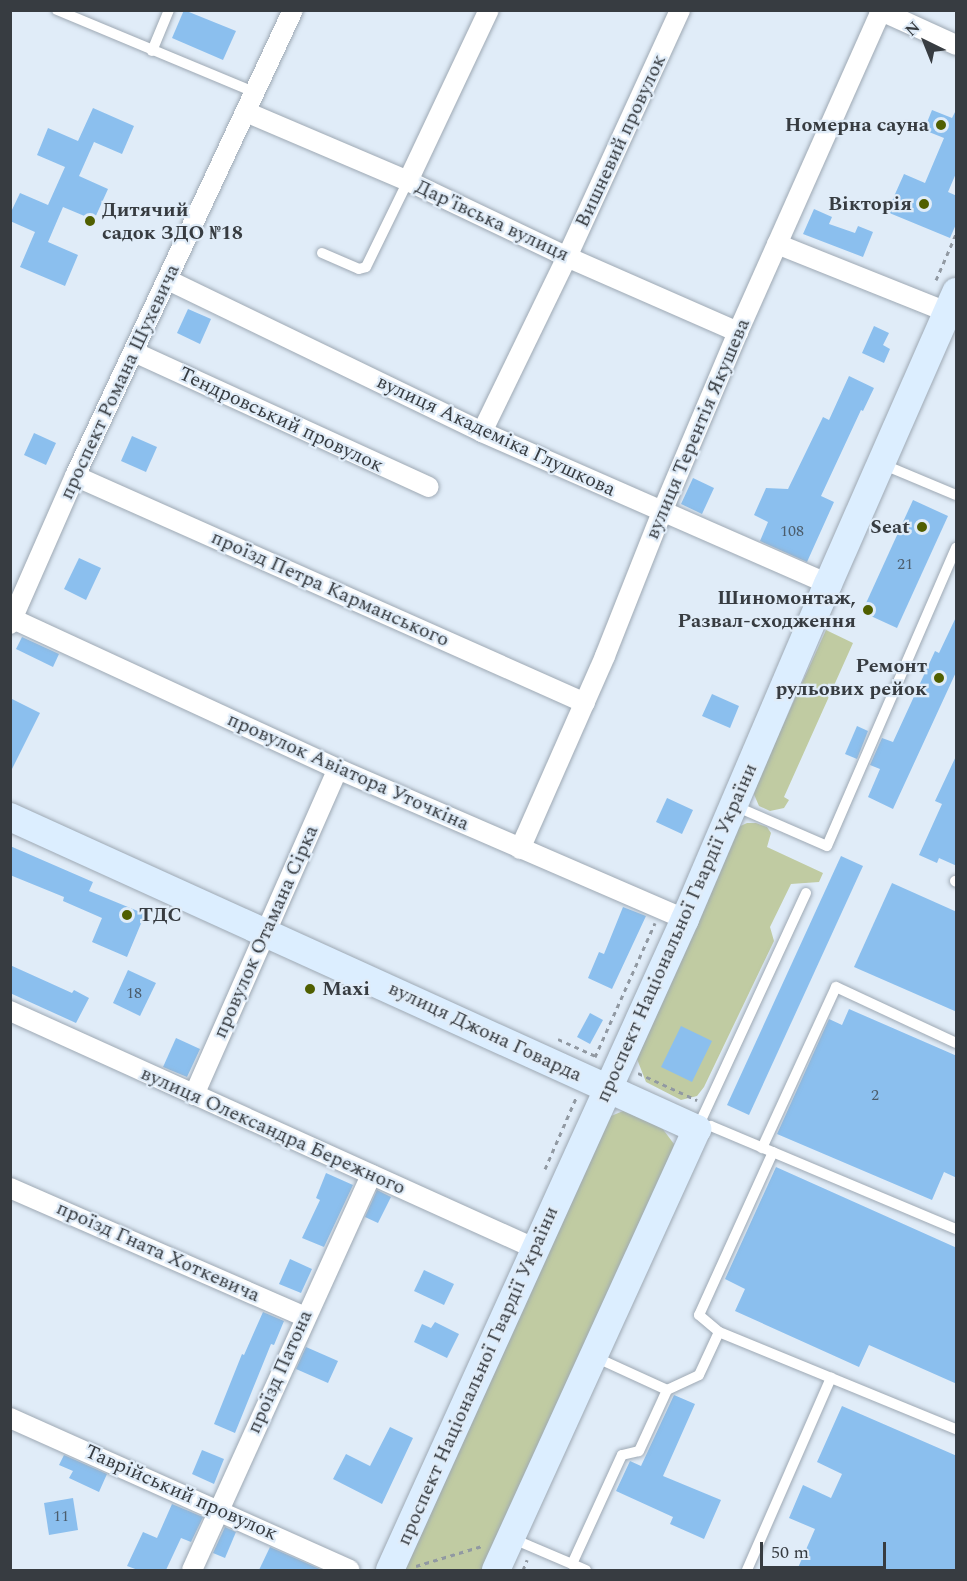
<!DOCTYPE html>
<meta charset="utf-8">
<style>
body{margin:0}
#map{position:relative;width:967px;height:1581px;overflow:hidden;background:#e0ecf8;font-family:Spectral,serif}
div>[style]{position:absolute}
.green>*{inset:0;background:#c0cba2}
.building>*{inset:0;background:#8bbfee}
.path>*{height:3px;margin-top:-1.5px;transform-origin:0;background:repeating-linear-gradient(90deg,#9199a2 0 4.5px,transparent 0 9px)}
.roads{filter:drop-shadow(0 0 2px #9ea9b4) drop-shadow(0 0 2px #9ea9b4)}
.lane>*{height:10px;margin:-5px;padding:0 5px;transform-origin:5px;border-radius:5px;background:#fff}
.street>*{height:20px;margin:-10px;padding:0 10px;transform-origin:10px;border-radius:10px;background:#fff}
.secondary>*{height:28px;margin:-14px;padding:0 14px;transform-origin:14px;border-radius:14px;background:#dceeff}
.dots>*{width:16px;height:16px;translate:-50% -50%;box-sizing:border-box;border:3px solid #e0ecf8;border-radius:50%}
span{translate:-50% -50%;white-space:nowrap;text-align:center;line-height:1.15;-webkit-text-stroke:4.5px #e0ecf8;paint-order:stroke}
.number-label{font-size:16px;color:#4c5d6c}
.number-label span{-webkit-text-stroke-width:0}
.poi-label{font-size:20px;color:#373c41;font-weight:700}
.right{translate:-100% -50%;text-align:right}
.left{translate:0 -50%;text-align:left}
.street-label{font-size:20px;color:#373c41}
.frame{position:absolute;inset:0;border:12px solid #373c41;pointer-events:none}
.north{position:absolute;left:895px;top:12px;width:60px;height:60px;-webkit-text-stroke:4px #e0ecf8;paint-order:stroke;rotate:317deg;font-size:16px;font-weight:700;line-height:24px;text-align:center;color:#373c41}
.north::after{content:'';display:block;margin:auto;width:21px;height:27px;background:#373c41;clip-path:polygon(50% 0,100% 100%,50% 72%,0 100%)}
.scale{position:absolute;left:760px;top:1542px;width:126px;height:27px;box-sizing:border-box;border:3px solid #373c41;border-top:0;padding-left:8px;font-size:18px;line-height:21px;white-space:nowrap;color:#373c41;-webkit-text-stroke:4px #e0ecf8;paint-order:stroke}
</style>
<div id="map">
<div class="green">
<div style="clip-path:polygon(826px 630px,853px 643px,784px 797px,789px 800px,784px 808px,770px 811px,759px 806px,753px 792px,755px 787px)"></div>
<div style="clip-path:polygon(747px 823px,756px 823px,767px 827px,771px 833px,767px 847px,823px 873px,819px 882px,791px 884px,770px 927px,774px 941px,704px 1087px,697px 1096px,681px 1100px,646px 1082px,637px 1059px,736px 828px)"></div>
<div style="clip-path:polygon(623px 1111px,634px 1112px,659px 1124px,674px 1144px,673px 1154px,487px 1570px,400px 1570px,604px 1119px)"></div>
</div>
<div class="building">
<div style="clip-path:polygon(184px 10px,236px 31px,223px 60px,172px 38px)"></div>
<div style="clip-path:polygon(93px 108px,134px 126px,122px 154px,94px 142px,79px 176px,108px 189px,94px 220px,63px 207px,48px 242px,78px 255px,65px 286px,20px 267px,35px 232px,10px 221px,10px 214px,20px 193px,48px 205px,65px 167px,37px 155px,48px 128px,78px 141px)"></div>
<div style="clip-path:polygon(957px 108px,957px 171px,948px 192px,957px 196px,957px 222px,950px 238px,887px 212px,904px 174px,925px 183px,944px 138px,924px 130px,932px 110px,952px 118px)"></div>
<div style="clip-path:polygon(814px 209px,832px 217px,829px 224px,855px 233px,858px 226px,873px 232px,863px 257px,803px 234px)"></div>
<div style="clip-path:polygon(188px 309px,211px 319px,200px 344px,177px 333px)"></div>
<div style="clip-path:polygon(874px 326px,889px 333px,883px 345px,890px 349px,884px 363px,862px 353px)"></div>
<div style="clip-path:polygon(849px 376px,874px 388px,863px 411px,861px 410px,821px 496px,834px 502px,807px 562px,760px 541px,768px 522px,754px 515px,766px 488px,788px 489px,823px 417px,829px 420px)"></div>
<div style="clip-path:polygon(34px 433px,56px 443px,46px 465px,24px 455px)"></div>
<div style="clip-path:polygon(132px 436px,157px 447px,146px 472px,121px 461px)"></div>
<div style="clip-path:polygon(693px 478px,714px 488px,702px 514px,681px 504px)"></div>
<div style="clip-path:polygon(913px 500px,948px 516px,897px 628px,862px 612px)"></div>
<div style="clip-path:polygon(79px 558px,101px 568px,86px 600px,64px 589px)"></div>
<div style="clip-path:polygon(957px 615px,957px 670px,893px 809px,868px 797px,880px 769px,870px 765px,882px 738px,893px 742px,935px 651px,939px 653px)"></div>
<div style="clip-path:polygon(22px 637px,59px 654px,53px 667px,16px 649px)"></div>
<div style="clip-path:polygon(712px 694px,739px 706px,730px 728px,702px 716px)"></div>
<div style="clip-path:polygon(10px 698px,40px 713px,10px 773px)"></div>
<div style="clip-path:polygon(857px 726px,868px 731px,857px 759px,845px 754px)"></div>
<div style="clip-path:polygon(957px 754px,957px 866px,939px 858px,937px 863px,919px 855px,942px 804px,935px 801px)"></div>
<div style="clip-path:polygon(667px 798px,693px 810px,682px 834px,656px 822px)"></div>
<div style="clip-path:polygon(10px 846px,93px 882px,89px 891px,145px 914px,127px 957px,92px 942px,102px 918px,63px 901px,64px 897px,10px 875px)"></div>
<div style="clip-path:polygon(841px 856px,863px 866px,749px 1115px,727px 1105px)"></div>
<div style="clip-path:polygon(892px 883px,957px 912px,957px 1012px,854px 967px)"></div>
<div style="clip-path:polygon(623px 907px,646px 916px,612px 989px,588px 978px,599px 952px,604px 954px)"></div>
<div style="clip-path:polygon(10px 965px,72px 993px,74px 990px,89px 998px,76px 1023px,10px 993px)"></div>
<div style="clip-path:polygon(128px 970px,156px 983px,140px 1016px,113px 1003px)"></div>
<div style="clip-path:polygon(849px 1009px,957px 1056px,957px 1178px,944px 1172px,932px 1200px,777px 1134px,829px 1019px,842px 1025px)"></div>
<div style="clip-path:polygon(590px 1013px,603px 1020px,590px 1044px,577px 1037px)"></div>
<div style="clip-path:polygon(681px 1026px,712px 1041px,692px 1082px,661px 1067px)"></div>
<div style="clip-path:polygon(176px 1038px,200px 1049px,187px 1077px,163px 1067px)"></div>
<div style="clip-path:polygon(776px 1167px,957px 1248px,957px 1384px,869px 1345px,859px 1367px,735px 1311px,745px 1289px,725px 1279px)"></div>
<div style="clip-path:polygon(326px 1173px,353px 1185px,324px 1247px,302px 1238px,320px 1200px,316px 1198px)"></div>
<div style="clip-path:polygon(377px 1190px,391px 1197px,378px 1223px,365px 1217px)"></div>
<div style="clip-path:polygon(290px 1259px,312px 1269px,301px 1293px,279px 1284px)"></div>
<div style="clip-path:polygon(424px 1270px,454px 1284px,444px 1305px,414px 1291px)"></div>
<div style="clip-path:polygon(263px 1312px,284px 1321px,274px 1345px,271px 1344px,235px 1433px,214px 1424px,242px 1354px,244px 1355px)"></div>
<div style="clip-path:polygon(435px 1322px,459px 1334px,447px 1358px,414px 1342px,422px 1324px,431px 1328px)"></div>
<div style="clip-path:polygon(306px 1347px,338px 1361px,328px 1383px,296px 1369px)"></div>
<div style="clip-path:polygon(674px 1395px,695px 1404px,663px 1476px,721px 1500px,704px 1539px,670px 1524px,673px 1517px,616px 1491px,630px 1461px,641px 1466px)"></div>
<div style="clip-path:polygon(842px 1406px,957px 1456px,957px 1570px,797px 1570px,815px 1529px,789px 1518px,803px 1485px,831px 1498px,842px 1474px,817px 1462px)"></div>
<div style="clip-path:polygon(390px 1427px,413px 1438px,382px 1504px,333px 1479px,346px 1454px,370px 1466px)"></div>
<div style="clip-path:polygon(202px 1450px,224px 1459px,214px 1484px,192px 1474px)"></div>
<div style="clip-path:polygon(64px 1455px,107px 1474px,99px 1492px,69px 1478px,73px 1471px,59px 1465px)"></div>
<div style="clip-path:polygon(73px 1498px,78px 1530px,49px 1535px,44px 1503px)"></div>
<div style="clip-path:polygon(172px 1504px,203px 1517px,191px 1542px,181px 1538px,166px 1570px,138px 1570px,127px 1566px,143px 1532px,157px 1538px)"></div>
<div style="clip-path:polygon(225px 1527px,236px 1532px,225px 1558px,213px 1553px)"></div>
<div style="clip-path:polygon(270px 1547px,322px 1570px,259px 1570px)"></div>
</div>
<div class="path">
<div style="left:936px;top:280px;width:50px;rotate:-66.5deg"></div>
<div style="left:558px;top:1039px;width:44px;rotate:24.2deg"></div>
<div style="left:595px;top:1057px;width:147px;rotate:-65.9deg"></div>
<div style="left:638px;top:1073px;width:65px;rotate:24.6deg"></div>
<div style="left:545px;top:1169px;width:77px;rotate:-66.4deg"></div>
<div style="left:416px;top:1566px;width:69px;rotate:-16.9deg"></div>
<div style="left:523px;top:1570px;width:11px;rotate:-68deg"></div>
</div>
<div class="roads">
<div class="lane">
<div style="left:57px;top:10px;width:213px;rotate:22.6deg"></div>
<div style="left:152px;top:51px;width:44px;rotate:-67.5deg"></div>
<div style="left:322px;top:253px;width:40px;rotate:23.4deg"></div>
<div style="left:359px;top:269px;width:7px;rotate:-16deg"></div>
<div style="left:366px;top:267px;width:96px;rotate:-64deg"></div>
<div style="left:882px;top:464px;width:80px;rotate:22.7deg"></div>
<div style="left:735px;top:806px;width:100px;rotate:23.5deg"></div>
<div style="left:827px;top:846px;width:325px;rotate:-66.6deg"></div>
<div style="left:955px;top:881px;width:1px;rotate:45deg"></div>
<div style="left:697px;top:1129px;width:260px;rotate:-65.2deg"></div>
<div style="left:698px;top:1129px;width:13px;rotate:-13deg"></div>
<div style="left:711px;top:1126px;width:266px;rotate:22.8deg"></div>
<div style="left:762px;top:1148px;width:177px;rotate:-65.3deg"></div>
<div style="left:836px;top:987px;width:132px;rotate:25deg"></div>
<div style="left:773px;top:1152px;width:179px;rotate:114.4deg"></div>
<div style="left:699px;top:1315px;width:26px;rotate:40deg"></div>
<div style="left:719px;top:1332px;width:256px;rotate:22.3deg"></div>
<div style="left:595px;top:1357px;width:79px;rotate:24.6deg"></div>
<div style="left:667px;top:1390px;width:35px;rotate:-25deg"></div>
<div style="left:699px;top:1375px;width:47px;rotate:-65.1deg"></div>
<div style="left:511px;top:1538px;width:66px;rotate:23.1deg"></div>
<div style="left:586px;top:1570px;width:15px;rotate:-157deg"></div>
<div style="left:572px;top:1564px;width:120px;rotate:-65.4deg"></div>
<div style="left:622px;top:1455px;width:17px;rotate:-13deg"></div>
<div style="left:639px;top:1451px;width:67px;rotate:-65.3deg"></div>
<div style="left:747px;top:1570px;width:210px;rotate:-66.4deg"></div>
</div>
<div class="street">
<div style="left:879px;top:10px;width:85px;rotate:24.4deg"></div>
<div style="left:246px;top:112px;width:176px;rotate:23.1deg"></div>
<div style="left:408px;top:181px;width:176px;rotate:25.5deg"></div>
<div style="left:567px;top:257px;width:187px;rotate:23.7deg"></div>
<div style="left:408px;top:181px;width:189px;rotate:-64.7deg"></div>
<div style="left:777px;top:244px;width:183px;rotate:21.8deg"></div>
<div style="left:168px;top:280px;width:349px;rotate:25.8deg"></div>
<div style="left:482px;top:432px;width:378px;rotate:23.7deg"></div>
<div style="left:134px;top:352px;width:324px;rotate:24.6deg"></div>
<div style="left:482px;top:432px;width:195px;rotate:-64.1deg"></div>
<div style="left:567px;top:257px;width:272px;rotate:-65.4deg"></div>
<div style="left:75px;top:476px;width:558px;rotate:23.99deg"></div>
<div style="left:13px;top:619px;width:358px;rotate:24.8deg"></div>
<div style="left:338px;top:769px;width:378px;rotate:23.4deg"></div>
<div style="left:10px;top:624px;width:162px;rotate:-66.3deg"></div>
<div style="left:75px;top:476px;width:514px;rotate:-64.93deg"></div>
<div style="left:520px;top:849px;width:211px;rotate:-66.2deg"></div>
<div style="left:605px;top:656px;width:155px;rotate:-68.4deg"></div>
<div style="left:662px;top:512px;width:195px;rotate:-67.1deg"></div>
<div style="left:738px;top:332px;width:351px;rotate:-66deg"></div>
<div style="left:10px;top:1011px;width:577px;rotate:24.35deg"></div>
<div style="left:194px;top:1095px;width:356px;rotate:-66.2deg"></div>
<div style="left:10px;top:1188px;width:322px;rotate:23.6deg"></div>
<div style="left:10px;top:1418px;width:372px;rotate:24.1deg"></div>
<div style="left:192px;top:1570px;width:434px;rotate:-65.6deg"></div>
</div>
<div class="secondary">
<div style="left:10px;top:817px;width:755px;rotate:24.43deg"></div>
<div style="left:697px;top:1129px;width:485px;rotate:114.5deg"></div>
<div style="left:390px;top:1570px;width:715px;rotate:-65.62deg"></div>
<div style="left:685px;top:919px;width:364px;rotate:-66.9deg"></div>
<div style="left:828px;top:584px;width:319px;rotate:-66.3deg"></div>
</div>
</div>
<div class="dots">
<div style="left:941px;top:125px;background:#505f00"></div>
<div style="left:924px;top:204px;background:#505f00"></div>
<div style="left:90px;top:221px;background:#505f00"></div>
<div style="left:922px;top:527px;background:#505f00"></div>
<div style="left:868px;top:610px;background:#505f00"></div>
<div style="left:939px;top:678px;background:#505f00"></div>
<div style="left:127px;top:915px;background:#505f00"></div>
<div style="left:310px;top:989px;background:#505f00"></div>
</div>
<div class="number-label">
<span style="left:792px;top:531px">108</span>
<span style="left:905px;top:564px">21</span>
<span style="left:134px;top:993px">18</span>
<span style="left:875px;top:1095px">2</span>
<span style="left:61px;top:1516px">11</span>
</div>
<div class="poi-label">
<span class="right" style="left:929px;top:125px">Номерна сауна</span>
<span class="right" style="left:912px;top:204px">Вікторія</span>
<span class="left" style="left:102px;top:222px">Дитячий<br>садок ЗДО №18</span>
<span class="right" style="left:910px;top:527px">Seat</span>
<span class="right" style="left:856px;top:610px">Шиномонтаж,<br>Развал-сходження</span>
<span class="right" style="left:927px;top:678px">Ремонт<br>рульових рейок</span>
<span class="left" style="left:139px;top:915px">ТДС</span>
<span class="left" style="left:322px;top:989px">Maxi</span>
</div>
<div class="street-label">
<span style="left:621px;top:141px;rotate:-65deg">Вишневий провулок</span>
<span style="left:492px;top:221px;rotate:25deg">Дар'ївська вулиця</span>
<span style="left:120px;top:382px;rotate:-65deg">проспект Романа Шухевича</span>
<span style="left:281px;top:420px;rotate:25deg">Тендровський провулок</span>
<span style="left:698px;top:429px;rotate:-67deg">вулиця Терентія Якушева</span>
<span style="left:496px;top:436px;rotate:25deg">вулиця Академіка Глушкова</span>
<span style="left:330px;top:589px;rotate:24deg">проїзд Петра Карманського</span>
<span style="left:348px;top:772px;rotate:24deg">провулок Авіатора Уточкіна</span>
<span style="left:266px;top:932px;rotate:-66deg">провулок Отамана Сірка</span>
<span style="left:677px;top:933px;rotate:-66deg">проспект Національної Гвардії України</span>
<span style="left:485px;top:1032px;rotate:25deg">вулиця Джона Говарда</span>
<span style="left:273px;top:1131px;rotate:24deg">вулиця Олександра Бережного</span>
<span style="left:158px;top:1252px;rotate:24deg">проїзд Гната Хоткевича</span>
<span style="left:280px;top:1372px;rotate:-66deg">проїзд Патона</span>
<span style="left:478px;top:1376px;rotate:-66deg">проспект Національної Гвардії України</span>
<span style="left:181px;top:1493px;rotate:24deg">Таврійський провулок</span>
</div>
<div class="frame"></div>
<div class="north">N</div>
<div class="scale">50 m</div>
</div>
